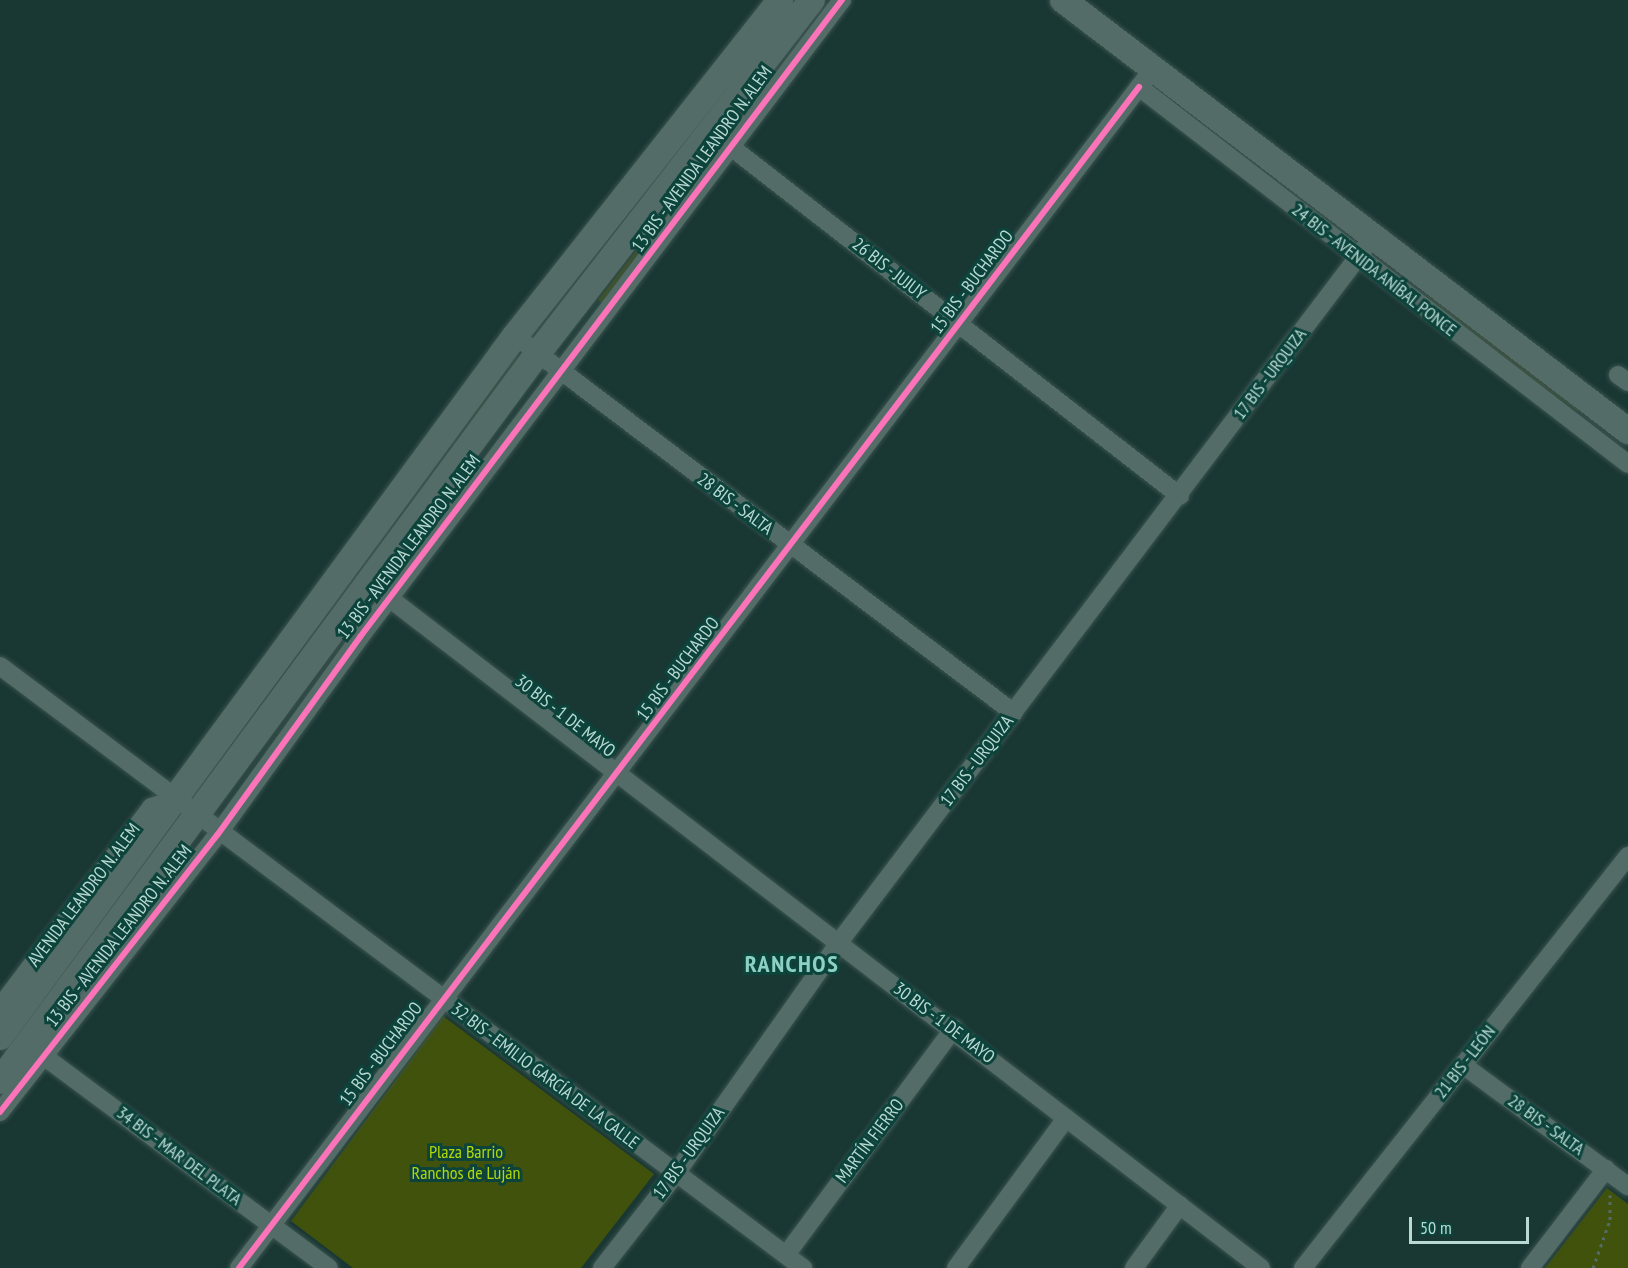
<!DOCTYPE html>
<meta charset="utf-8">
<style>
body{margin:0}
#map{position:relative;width:1628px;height:1268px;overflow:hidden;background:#193733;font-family:"PT Sans Narrow",sans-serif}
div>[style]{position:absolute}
.green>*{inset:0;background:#41520c}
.path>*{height:3px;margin-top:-1.5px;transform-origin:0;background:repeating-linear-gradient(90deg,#546b68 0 3px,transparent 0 7.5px)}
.roads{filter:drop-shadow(0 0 2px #3b534f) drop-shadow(0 0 2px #3b534f)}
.street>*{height:18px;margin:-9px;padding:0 9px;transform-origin:9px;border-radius:9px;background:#546c68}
.secondary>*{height:26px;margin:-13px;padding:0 13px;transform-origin:13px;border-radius:13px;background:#546c68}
.cycleway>*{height:6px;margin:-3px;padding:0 3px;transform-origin:3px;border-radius:3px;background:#fb73b8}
span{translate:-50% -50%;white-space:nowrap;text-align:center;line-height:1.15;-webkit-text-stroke:6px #0c443c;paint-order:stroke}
.street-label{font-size:18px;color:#b9dad3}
.park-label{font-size:18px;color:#b4d707}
.district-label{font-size:24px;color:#8cd1c3;font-weight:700;letter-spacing:1.5px}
.scale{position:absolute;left:1409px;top:1217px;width:120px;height:27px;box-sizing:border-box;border:3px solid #b9dad3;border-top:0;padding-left:8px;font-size:18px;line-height:21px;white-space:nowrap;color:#b9dad3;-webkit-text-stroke:4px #0c443c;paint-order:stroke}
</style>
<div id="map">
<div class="green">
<div style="clip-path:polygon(709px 156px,712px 161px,602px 303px,598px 300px)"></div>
<div style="clip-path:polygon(1426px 294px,1581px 407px,1577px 411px,1422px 299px)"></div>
<div style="clip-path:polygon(514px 353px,522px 360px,237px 747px,245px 727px)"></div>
<div style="clip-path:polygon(443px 1016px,654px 1174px,581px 1268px,353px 1268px,291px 1221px)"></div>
<div style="clip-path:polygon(1607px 1188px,1628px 1204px,1628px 1268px,1545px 1268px)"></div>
</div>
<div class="path">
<div style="left:1593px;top:1268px;width:51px;rotate:-70.5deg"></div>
<div style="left:1610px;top:1220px;width:25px;rotate:-90deg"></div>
</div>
<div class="roads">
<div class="street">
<div style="left:1146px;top:78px;width:11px;rotate:128deg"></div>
<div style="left:1139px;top:87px;width:617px;rotate:37.63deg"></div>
<div style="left:722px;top:140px;width:580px;rotate:37.86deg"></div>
<div style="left:515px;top:336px;width:625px;rotate:37.07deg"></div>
<div style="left:1618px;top:375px;width:12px;rotate:35deg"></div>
<div style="left:380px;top:591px;width:1111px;rotate:37.54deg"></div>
<div style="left:0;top:666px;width:1004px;rotate:36.86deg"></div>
<div style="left:0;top:1007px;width:251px;rotate:-52.9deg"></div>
<div style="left:151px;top:807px;width:27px;rotate:-17deg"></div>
<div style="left:34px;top:1049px;width:367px;rotate:36.6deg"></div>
<div style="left:1463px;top:1065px;width:205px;rotate:36.3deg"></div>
<div style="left:0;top:1112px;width:353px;rotate:-51.9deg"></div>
<div style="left:218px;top:834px;width:243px;rotate:-54.2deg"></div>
<div style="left:360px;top:637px;width:799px;rotate:-52.89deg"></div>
<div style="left:786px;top:1255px;width:282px;rotate:-53.5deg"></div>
<div style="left:239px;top:1268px;width:1485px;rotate:-52.69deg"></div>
<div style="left:602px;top:1268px;width:118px;rotate:-51.9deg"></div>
<div style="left:675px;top:1175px;width:281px;rotate:-54.8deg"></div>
<div style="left:837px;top:945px;width:888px;rotate:-52.87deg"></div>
<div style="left:956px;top:1268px;width:186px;rotate:-53.7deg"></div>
<div style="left:1134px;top:1268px;width:78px;rotate:-53.9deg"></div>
<div style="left:1303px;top:1268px;width:525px;rotate:-51.73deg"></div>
<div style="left:1530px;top:1268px;width:125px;rotate:-52.5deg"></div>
</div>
<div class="secondary">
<div style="left:1063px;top:0;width:711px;rotate:37.34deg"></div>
<div style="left:0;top:1037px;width:870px;rotate:-53.7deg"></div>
<div style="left:515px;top:336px;width:428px;rotate:-51.7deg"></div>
<div style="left:0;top:1081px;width:905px;rotate:-53.54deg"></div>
<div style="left:538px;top:353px;width:447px;rotate:-52.2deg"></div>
</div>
</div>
<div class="cycleway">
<div style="left:0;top:1112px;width:353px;rotate:-51.9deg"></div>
<div style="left:218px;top:834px;width:243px;rotate:-54.2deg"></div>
<div style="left:360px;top:637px;width:799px;rotate:-52.89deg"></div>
<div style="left:239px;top:1268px;width:1485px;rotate:-52.69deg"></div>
</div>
<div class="street-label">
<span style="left:702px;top:159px;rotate:-54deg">13 BIS - AVENIDA LEANDRO N. ALEM</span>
<span style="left:889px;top:269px;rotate:38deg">26 BIS - JUJUY</span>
<span style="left:1374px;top:270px;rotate:38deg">24 BIS - AVENIDA ANÍBAL PONCE</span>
<span style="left:972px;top:282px;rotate:-53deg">15 BIS - BUCHARDO</span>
<span style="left:1270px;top:374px;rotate:-53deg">17 BIS - URQUIZA</span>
<span style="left:735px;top:504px;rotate:37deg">28 BIS - SALTA</span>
<span style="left:409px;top:547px;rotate:-53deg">13 BIS - AVENIDA LEANDRO N. ALEM</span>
<span style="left:678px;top:669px;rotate:-53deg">15 BIS - BUCHARDO</span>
<span style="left:565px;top:716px;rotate:38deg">30 BIS - 1 DE MAYO</span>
<span style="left:977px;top:761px;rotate:-53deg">17 BIS - URQUIZA</span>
<span style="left:84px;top:895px;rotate:-53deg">AVENIDA LEANDRO N. ALEM</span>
<span style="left:119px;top:936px;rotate:-52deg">13 BIS - AVENIDA LEANDRO N. ALEM</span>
<span style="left:944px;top:1023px;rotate:37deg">30 BIS - 1 DE MAYO</span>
<span style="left:381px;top:1054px;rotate:-53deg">15 BIS - BUCHARDO</span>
<span style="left:1465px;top:1062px;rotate:-52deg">21 BIS - LEÓN</span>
<span style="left:545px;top:1076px;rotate:37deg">32 BIS - EMILIO GARCÍA DE LA CALLE</span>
<span style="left:1546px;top:1125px;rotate:36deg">28 BIS - SALTA</span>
<span style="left:870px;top:1141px;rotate:-53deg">MARTÍN FIERRO</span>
<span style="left:689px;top:1153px;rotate:-54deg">17 BIS - URQUIZA</span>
<span style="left:179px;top:1156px;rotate:37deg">34 BIS - MAR DEL PLATA</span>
</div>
<div class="park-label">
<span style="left:466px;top:1163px">Plaza Barrio<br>Ranchos de Luján</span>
</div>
<div class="district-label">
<span style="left:792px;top:964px">RANCHOS</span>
</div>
<div class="scale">50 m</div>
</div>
